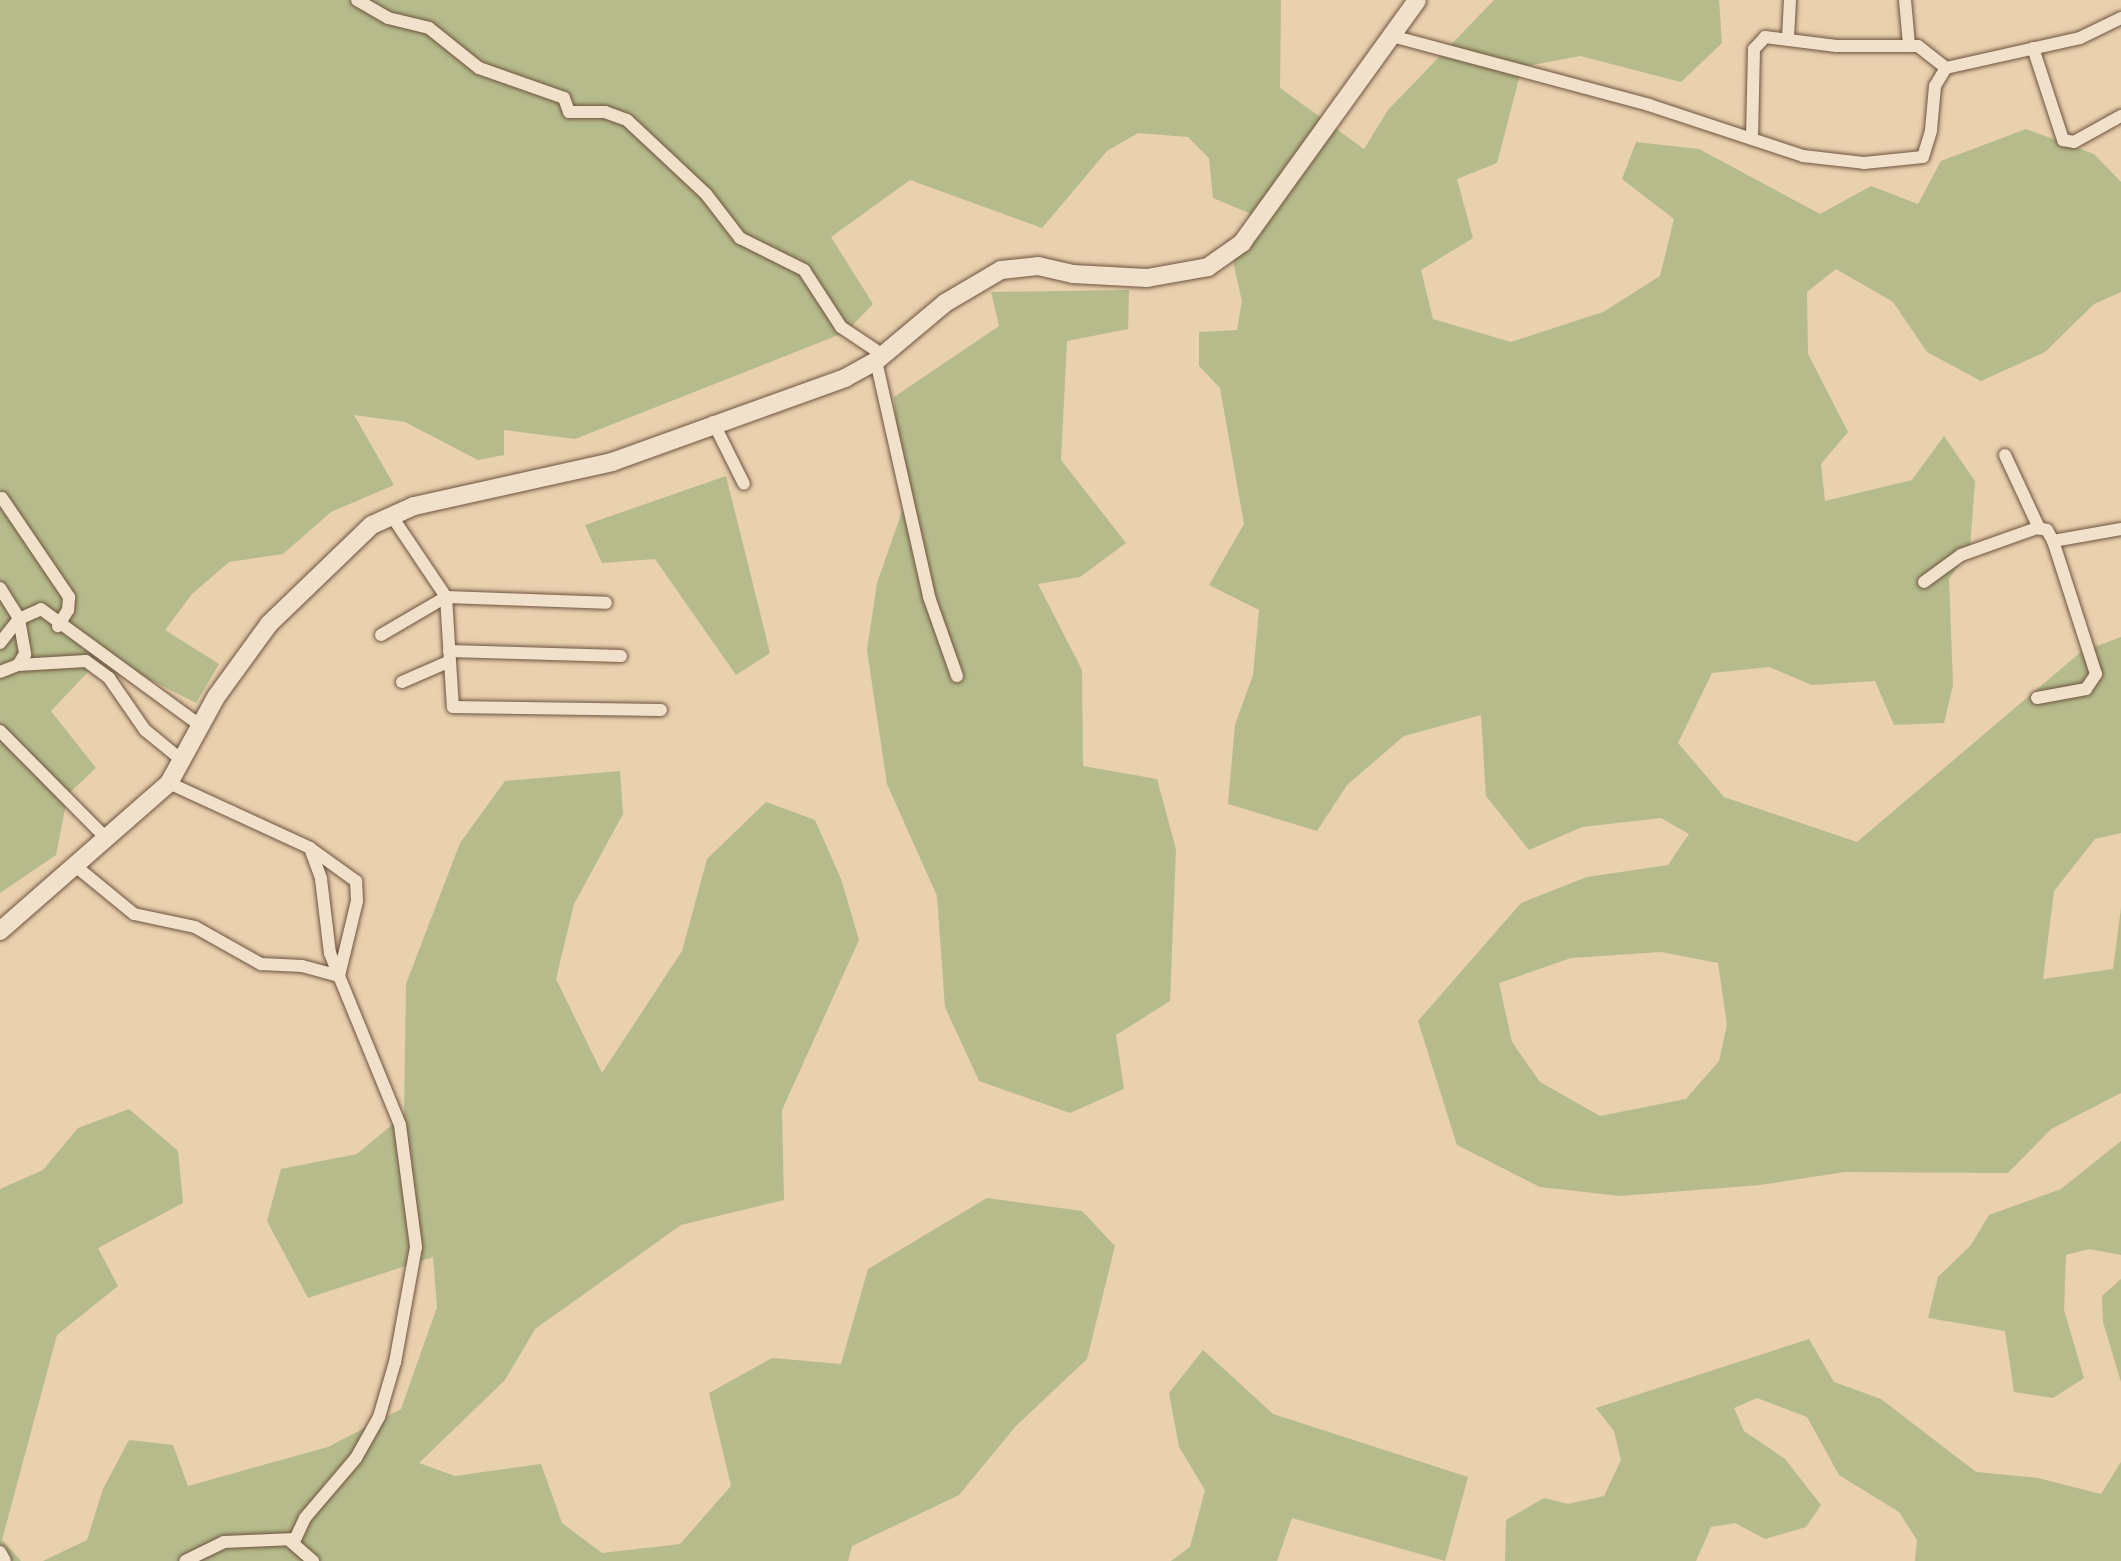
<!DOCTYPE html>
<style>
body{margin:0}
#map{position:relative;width:2121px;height:1561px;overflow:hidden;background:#e9d0ae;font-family:"Libre Caslon Text",serif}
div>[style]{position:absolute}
.green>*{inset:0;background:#b5bb8b}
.roads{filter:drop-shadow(0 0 2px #6d543f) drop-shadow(0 0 2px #6d543f)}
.street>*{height:12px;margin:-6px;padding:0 6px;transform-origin:6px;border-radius:6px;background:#f1e0ca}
.secondary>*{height:18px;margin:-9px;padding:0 9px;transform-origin:9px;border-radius:9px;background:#f1e0ca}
span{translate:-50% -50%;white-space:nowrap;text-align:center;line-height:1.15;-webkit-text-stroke:10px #f1e0ca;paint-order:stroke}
</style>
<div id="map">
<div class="green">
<div style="clip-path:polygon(evenodd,0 0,1281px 0,1280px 88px,1364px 149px,1388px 110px,1494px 0,1719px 0,1722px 43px,1681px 82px,1580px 56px,1522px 67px,1497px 163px,1457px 179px,1473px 238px,1421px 270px,1433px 319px,1511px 342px,1603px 312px,1660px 276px,1674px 219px,1622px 179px,1636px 142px,1699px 149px,1820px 214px,1871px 186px,1918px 204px,1941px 161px,2026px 129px,2094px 154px,2121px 182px,2121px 292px,2094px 304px,2045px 352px,1981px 381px,1927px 352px,1893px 302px,1836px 269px,1807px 292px,1808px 354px,1848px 432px,1821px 464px,1825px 501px,1912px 480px,1944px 436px,1975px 481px,1970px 548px,1949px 579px,1953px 685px,1944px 723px,1894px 725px,1875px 681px,1812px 685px,1769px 667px,1712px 673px,1678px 743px,1724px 797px,1857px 842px,2081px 652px,2121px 637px,2121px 833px,2095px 839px,2054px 891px,2043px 979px,2113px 969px,2121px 908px,2121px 1093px,2051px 1129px,2008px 1173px,1845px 1172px,1760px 1185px,1620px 1196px,1540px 1187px,1457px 1145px,1418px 1021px,1521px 903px,1587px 877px,1668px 865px,1689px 834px,1661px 818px,1582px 827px,1529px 850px,1486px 796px,1481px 715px,1404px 736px,1347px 785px,1317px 831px,1228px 804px,1235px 725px,1253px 675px,1259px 610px,1209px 585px,1244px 524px,1220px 388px,1199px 366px,1199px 332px,1237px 330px,1242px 301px,1231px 253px,1261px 218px,1213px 198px,1209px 158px,1188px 137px,1138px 133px,1107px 151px,1042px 228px,910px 180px,831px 237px,873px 304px,846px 332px,575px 439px,504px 430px,504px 455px,478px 460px,405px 422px,354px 415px,394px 485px,331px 512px,283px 554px,229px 562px,192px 594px,165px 630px,219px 664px,196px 703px,103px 656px,51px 711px,96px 768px,68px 794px,56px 855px,0 893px,0 0,1661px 952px,1718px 963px,1727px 1025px,1719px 1061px,1686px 1099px,1600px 1116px,1540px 1082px,1512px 1042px,1499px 983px,1571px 958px,1661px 952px)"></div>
<div style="clip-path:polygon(1129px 290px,1128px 329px,1067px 341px,1061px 460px,1126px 543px,1080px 577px,1038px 584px,1082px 670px,1083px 766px,1157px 779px,1176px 849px,1170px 1001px,1116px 1035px,1124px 1089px,1070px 1113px,979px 1081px,945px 1007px,937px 896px,887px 784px,867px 650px,877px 583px,904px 506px,894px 397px,999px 326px,991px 292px)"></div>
<div style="clip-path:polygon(726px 476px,770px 653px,736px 675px,655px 559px,602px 563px,585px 525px)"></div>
<div style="clip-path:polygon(620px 771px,623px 814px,574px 904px,556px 979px,602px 1073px,682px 951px,707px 859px,766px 802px,815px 820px,841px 879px,859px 940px,782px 1110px,784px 1200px,681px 1225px,535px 1329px,505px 1380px,419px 1463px,455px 1476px,541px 1464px,562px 1523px,602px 1553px,680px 1544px,731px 1486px,709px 1393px,772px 1358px,841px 1364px,868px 1269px,987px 1198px,1082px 1211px,1115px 1246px,1087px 1359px,1015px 1427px,959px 1495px,852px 1546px,848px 1561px,43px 1561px,87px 1540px,103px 1489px,129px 1440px,173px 1445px,188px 1486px,328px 1447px,401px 1409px,437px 1307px,433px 1257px,308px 1298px,267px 1221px,281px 1169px,357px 1154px,404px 1115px,406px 984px,460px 843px,505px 781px)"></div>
<div style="clip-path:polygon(129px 1109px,178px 1151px,183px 1203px,98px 1248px,118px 1286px,57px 1335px,2px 1540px,21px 1561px,0 1561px,0 1189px,43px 1170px,78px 1128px)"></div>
<div style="clip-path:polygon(2121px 1141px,2121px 1255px,2089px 1249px,2066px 1255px,2064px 1310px,2084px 1378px,2053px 1398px,2014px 1392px,2005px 1331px,1928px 1318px,1938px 1277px,1971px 1245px,1989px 1215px,2061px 1189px)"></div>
<div style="clip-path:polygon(2121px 1279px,2121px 1382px,2103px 1322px,2102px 1296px)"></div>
<div style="clip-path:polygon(1809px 1339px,1834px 1382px,1881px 1399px,1976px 1472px,2038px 1478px,2101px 1494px,2121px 1462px,2121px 1561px,1915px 1561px,1917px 1540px,1899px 1512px,1839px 1475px,1807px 1417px,1757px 1398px,1734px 1408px,1744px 1431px,1785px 1459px,1821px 1505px,1806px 1527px,1765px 1539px,1735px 1523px,1711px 1527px,1696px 1561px,1505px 1561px,1506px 1520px,1544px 1498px,1568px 1504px,1604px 1496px,1621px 1460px,1614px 1431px,1596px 1408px)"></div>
<div style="clip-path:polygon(1203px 1350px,1273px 1414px,1468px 1477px,1445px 1561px,1292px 1518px,1277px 1561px,1171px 1561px,1190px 1547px,1205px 1490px,1179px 1447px,1169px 1393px)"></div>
</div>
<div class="roads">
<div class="street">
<div style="left:357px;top:0;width:36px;rotate:30deg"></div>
<div style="left:388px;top:18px;width:42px;rotate:13.7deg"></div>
<div style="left:429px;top:28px;width:64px;rotate:38.7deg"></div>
<div style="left:479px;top:68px;width:90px;rotate:19.4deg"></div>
<div style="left:564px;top:98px;width:15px;rotate:70deg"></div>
<div style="left:569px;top:112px;width:36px"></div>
<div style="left:605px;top:112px;width:23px;rotate:20deg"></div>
<div style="left:627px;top:120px;width:108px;rotate:43.1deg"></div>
<div style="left:706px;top:194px;width:56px;rotate:52.3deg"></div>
<div style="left:740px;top:238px;width:72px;rotate:26.6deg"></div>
<div style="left:804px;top:270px;width:68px;rotate:57deg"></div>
<div style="left:841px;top:327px;width:50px;rotate:33.7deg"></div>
<div style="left:1905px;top:0;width:45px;rotate:84.9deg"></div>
<div style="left:1392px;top:36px;width:266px;rotate:15deg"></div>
<div style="left:1649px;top:105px;width:162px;rotate:18.3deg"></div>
<div style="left:1803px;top:156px;width:61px;rotate:6.5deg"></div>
<div style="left:1864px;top:163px;width:59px;rotate:-5.8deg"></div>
<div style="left:1923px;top:157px;width:28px;rotate:-73deg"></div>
<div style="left:1931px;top:130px;width:44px;rotate:-84.8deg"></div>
<div style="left:1935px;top:86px;width:21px;rotate:-59deg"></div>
<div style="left:1946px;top:68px;width:137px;rotate:-12.6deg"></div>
<div style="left:2080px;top:38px;width:46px;rotate:-26deg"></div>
<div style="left:1788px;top:38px;width:38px;rotate:-87deg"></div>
<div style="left:2033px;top:48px;width:97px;rotate:71.9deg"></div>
<div style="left:2063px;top:140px;width:11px;rotate:10deg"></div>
<div style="left:2074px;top:142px;width:54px;rotate:-29deg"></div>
<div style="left:1752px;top:137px;width:88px;rotate:-88.7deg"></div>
<div style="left:1754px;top:49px;width:16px;rotate:-47deg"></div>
<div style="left:1765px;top:37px;width:72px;rotate:7.2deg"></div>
<div style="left:1836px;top:46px;width:82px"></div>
<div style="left:1918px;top:46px;width:36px;rotate:38deg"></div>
<div style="left:876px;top:361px;width:242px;rotate:77.3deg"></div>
<div style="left:929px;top:597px;width:84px;rotate:70.5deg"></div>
<div style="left:713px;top:422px;width:69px;rotate:63.4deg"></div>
<div style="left:2005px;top:455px;width:81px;rotate:65deg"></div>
<div style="left:2px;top:498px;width:120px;rotate:55.9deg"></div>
<div style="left:69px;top:597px;width:13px;rotate:94deg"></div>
<div style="left:68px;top:610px;width:19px;rotate:122deg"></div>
<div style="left:391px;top:515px;width:99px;rotate:56.1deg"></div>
<div style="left:446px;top:597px;width:160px;rotate:2.1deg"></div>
<div style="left:1924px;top:582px;width:46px;rotate:-36.1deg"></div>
<div style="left:1961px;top:555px;width:81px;rotate:-19.6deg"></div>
<div style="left:2037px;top:528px;width:10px;rotate:11deg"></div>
<div style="left:2047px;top:530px;width:13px;rotate:61deg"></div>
<div style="left:2053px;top:541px;width:69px;rotate:-10deg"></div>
<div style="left:0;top:588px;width:36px;rotate:58deg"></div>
<div style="left:19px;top:619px;width:36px;rotate:80deg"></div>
<div style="left:25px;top:654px;width:13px;rotate:122deg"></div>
<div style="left:18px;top:665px;width:19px;rotate:159deg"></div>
<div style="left:381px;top:635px;width:75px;rotate:-30.3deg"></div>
<div style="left:446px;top:597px;width:110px;rotate:86.4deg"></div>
<div style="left:453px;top:707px;width:208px;rotate:0.8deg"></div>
<div style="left:0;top:643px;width:31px;rotate:-52deg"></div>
<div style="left:19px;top:619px;width:24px;rotate:-24deg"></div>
<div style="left:41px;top:609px;width:198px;rotate:36.2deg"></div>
<div style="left:449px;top:651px;width:172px;rotate:1.7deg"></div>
<div style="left:18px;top:665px;width:68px;rotate:-3.4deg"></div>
<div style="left:86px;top:661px;width:29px;rotate:36deg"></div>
<div style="left:109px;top:678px;width:63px;rotate:55.3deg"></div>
<div style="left:145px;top:730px;width:50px;rotate:39.4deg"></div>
<div style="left:402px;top:682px;width:52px;rotate:-23.6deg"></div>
<div style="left:2037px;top:698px;width:50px;rotate:-10.4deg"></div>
<div style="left:2086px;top:689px;width:18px;rotate:-56deg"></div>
<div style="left:2096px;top:674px;width:140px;rotate:-107.9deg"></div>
<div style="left:0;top:731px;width:151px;rotate:45.3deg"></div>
<div style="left:169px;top:783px;width:155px;rotate:24.7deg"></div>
<div style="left:310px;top:848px;width:57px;rotate:35.7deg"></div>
<div style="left:356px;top:881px;width:20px;rotate:87deg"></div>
<div style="left:357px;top:901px;width:77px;rotate:103.5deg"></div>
<div style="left:339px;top:976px;width:161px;rotate:67.7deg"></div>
<div style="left:400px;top:1125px;width:123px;rotate:82.5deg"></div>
<div style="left:416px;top:1247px;width:117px;rotate:100.3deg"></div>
<div style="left:395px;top:1362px;width:57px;rotate:106.2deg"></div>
<div style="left:379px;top:1417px;width:47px;rotate:119.3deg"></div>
<div style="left:356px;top:1458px;width:79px;rotate:130.4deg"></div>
<div style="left:305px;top:1518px;width:23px;rotate:115deg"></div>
<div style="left:295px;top:1539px;width:71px;rotate:177.6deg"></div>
<div style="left:224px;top:1542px;width:43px;rotate:154deg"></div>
<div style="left:310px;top:848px;width:33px;rotate:70deg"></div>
<div style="left:321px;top:879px;width:75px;rotate:83.1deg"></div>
<div style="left:330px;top:953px;width:25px;rotate:69deg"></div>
<div style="left:73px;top:864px;width:79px;rotate:39.3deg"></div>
<div style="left:134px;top:914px;width:62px;rotate:12deg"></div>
<div style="left:195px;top:927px;width:76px;rotate:29.3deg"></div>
<div style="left:261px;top:964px;width:41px;rotate:2.8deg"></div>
<div style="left:302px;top:966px;width:38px;rotate:15deg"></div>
<div style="left:289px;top:1540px;width:32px;rotate:41deg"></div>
<div style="left:0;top:1552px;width:10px;rotate:61deg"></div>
</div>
<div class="secondary">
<div style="left:0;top:931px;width:225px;rotate:-41.2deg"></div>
<div style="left:169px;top:783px;width:98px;rotate:-61.3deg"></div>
<div style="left:216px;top:697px;width:90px;rotate:-54deg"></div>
<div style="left:269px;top:624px;width:143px;rotate:-43.9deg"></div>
<div style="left:372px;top:525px;width:46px;rotate:-24.3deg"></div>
<div style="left:414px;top:506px;width:203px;rotate:-12.5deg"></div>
<div style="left:612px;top:462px;width:248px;rotate:-19.8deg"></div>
<div style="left:845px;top:378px;width:35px;rotate:-29deg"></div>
<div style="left:876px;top:361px;width:90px;rotate:-40deg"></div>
<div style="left:945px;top:303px;width:65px;rotate:-30.5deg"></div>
<div style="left:1001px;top:270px;width:37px;rotate:-6deg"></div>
<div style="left:1038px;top:266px;width:36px;rotate:13deg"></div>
<div style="left:1073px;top:274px;width:74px;rotate:3.1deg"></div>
<div style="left:1147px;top:278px;width:62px;rotate:-10.2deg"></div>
<div style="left:1208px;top:267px;width:42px;rotate:-35.2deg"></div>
<div style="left:1242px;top:243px;width:299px;rotate:-54.2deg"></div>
</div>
</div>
</div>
